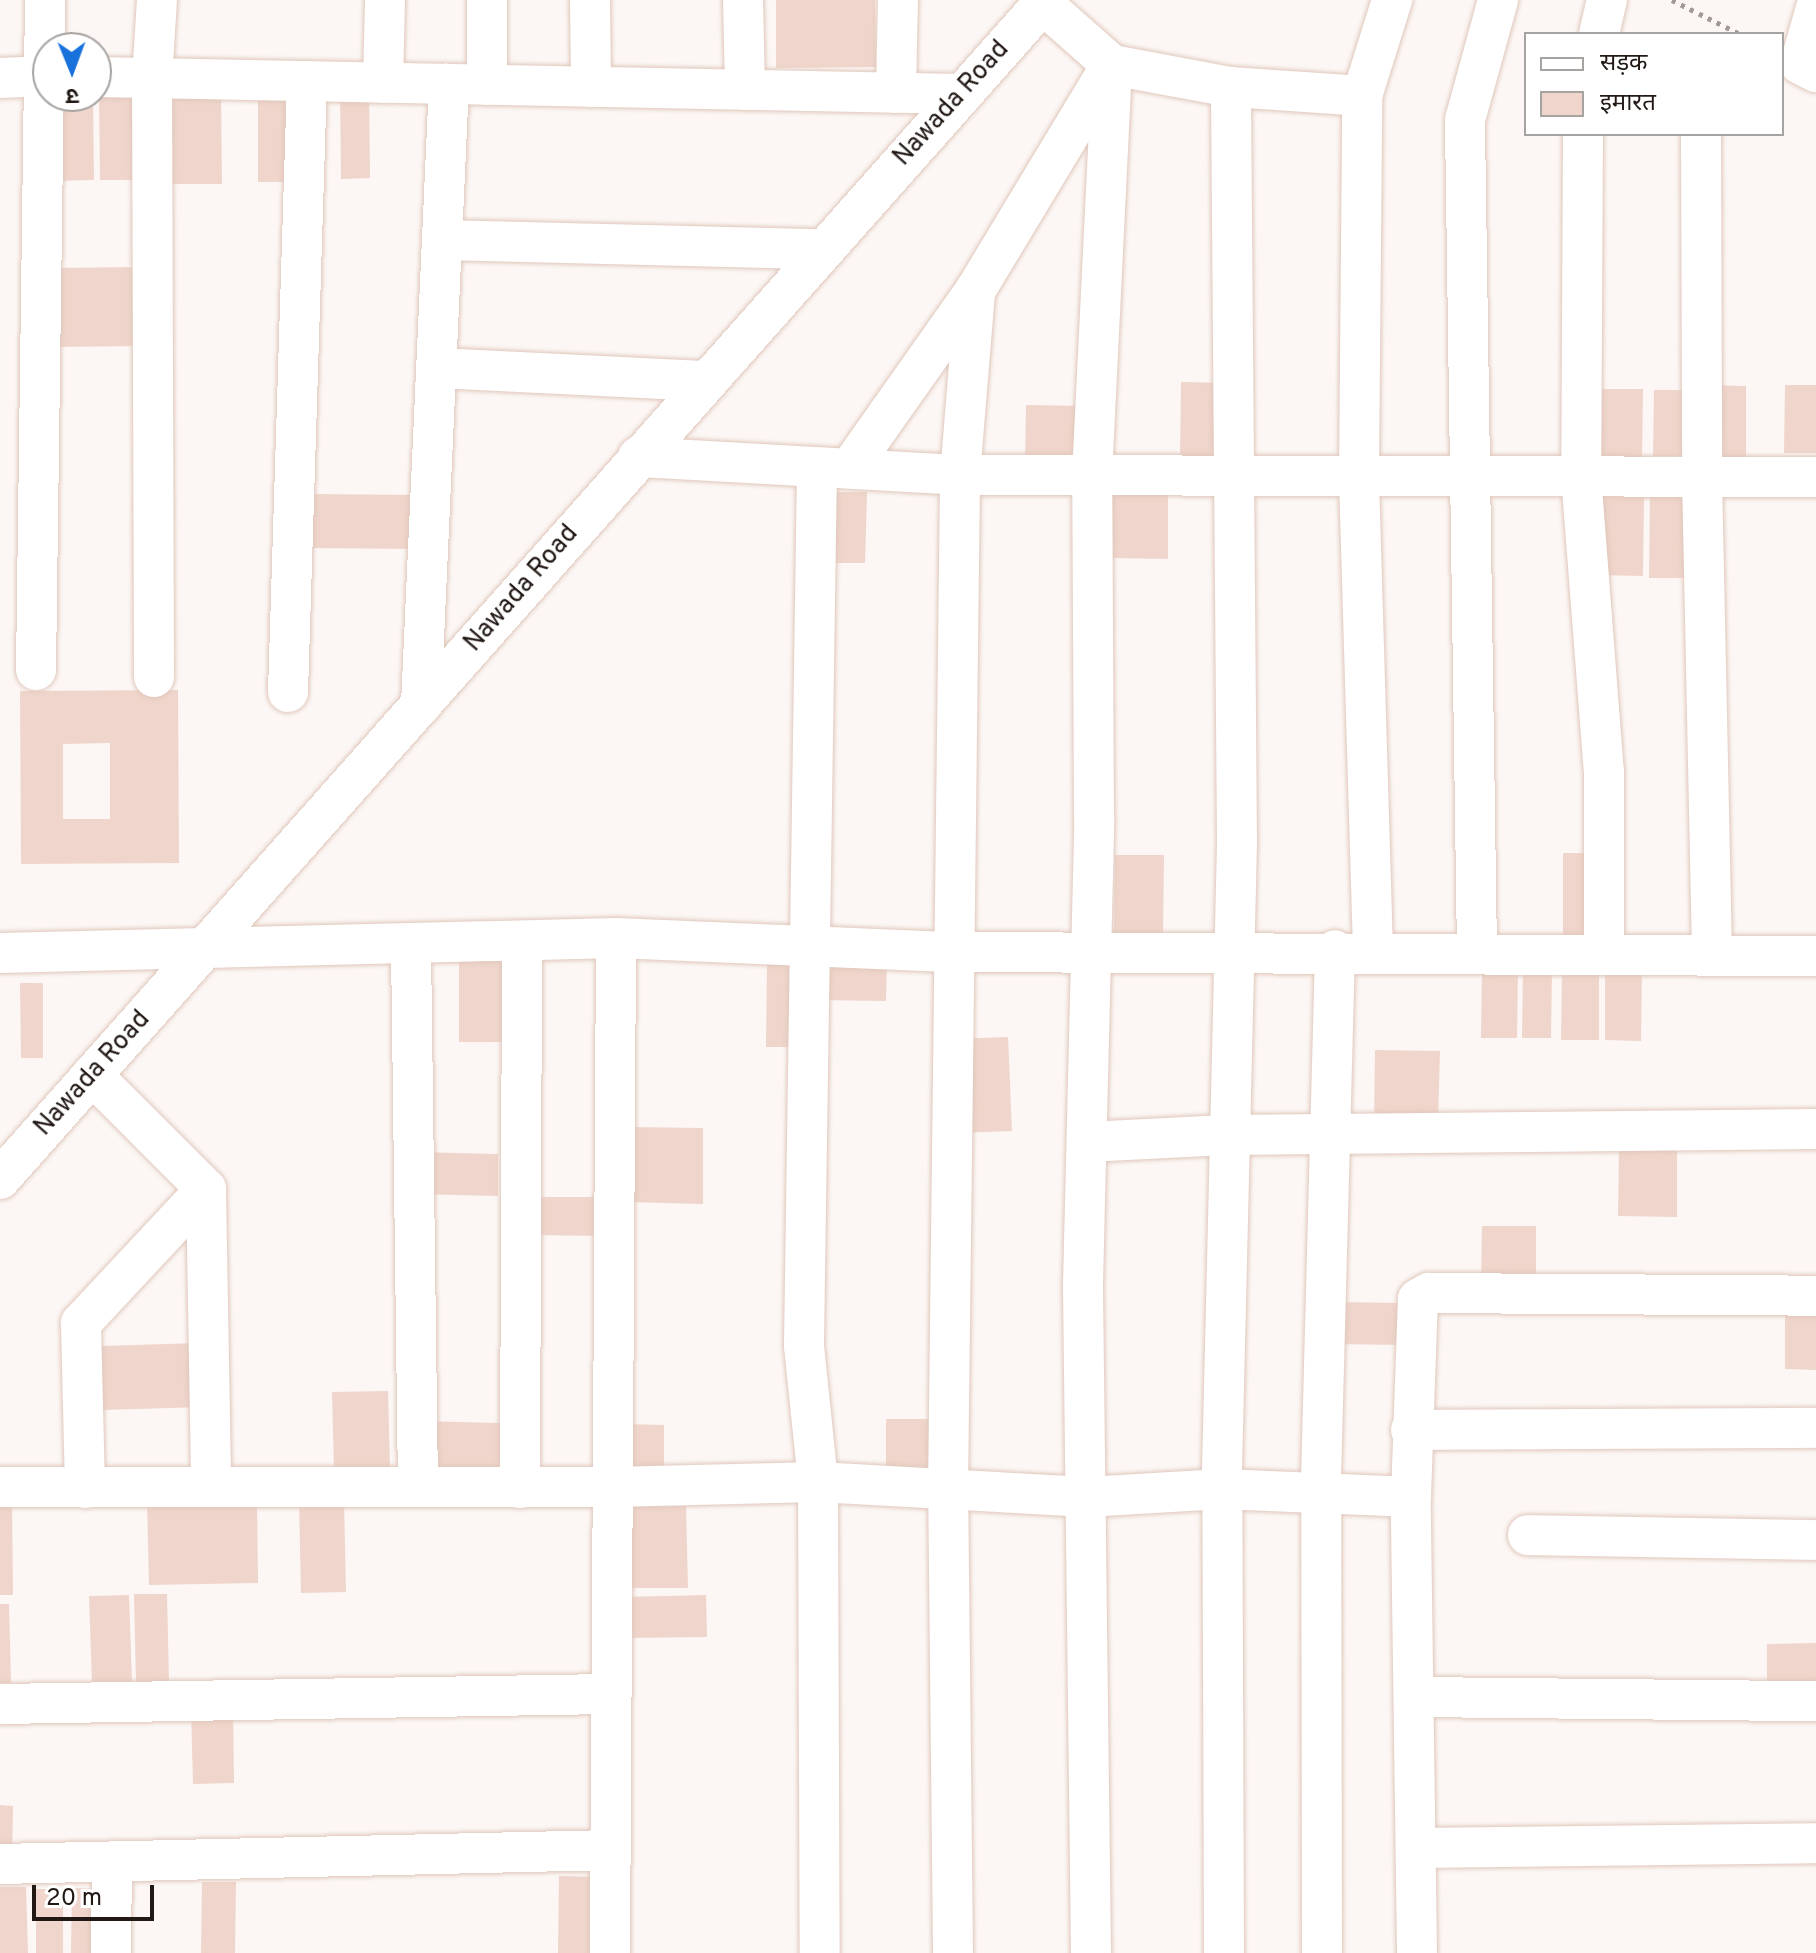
<!DOCTYPE html>
<meta charset="utf-8">
<style>
body{margin:0}
#map{position:relative;width:1816px;height:1953px;overflow:hidden;background:#fcf7f5;font-family:Overpass,"Noto Sans Devanagari",sans-serif}
div>[style]{position:absolute}
.building>*{inset:0;background:#efd5cb}
.path>*{height:5px;margin-top:-2.5px;transform-origin:0;background:repeating-linear-gradient(90deg,#a09996 0 4px,transparent 0 10px)}
.roads{filter:drop-shadow(0 0 2px #e0c7bb) drop-shadow(0 0 2px #e0c7bb)}
.street>*{height:40px;margin:-20px;padding:0 20px;transform-origin:20px;border-radius:20px;background:#fff}
span{translate:-50% -50%;white-space:nowrap;text-align:center;line-height:1.15;-webkit-text-stroke:6px #fff;paint-order:stroke}
.street-label{font-size:26px;color:#211814}
.legend{position:absolute;left:1524px;top:32px;width:260px;height:104px;box-sizing:border-box;background:#fff;border:2px solid #a6a3a1;margin:0;padding:10px 14px;list-style:none;font-size:24px;color:#211814}
.legend li{display:flex;align-items:center;gap:16px;height:40px}
.legend b{width:40px;border:2px solid #a6a3a1}
.north{position:absolute;left:32px;top:32px;width:80px;height:80px;box-sizing:border-box;background:#fff;border:2px solid #a6a3a1;border-radius:50%;rotate:179deg;font-size:22px;font-weight:700;line-height:32px;text-align:center;color:#211814}
.north::after{content:'';display:block;margin:auto;width:28px;height:36px;background:#1972dc;clip-path:polygon(50% 0,100% 100%,50% 72%,0 100%)}
.scale{position:absolute;left:32px;top:1885px;width:122px;height:36px;box-sizing:border-box;border:4px solid #211814;border-top:0;padding-left:10px;font-size:24px;line-height:28px;white-space:nowrap;color:#211814;-webkit-text-stroke:6px #fff;paint-order:stroke}
</style>
<div id="map">
<div class="building">
<div style="clip-path:polygon(776px 0,875px 0,876px 67px,776px 68px)"></div>
<div style="clip-path:polygon(340px 88px,369px 88px,370px 178px,341px 179px)"></div>
<div style="clip-path:polygon(159px 92px,221px 92px,222px 184px,160px 184px)"></div>
<div style="clip-path:polygon(99px 93px,143px 93px,144px 180px,100px 180px)"></div>
<div style="clip-path:polygon(258px 95px,298px 95px,298px 182px,258px 182px)"></div>
<div style="clip-path:polygon(49px 96px,93px 96px,94px 180px,50px 181px)"></div>
<div style="clip-path:polygon(142px 267px,143px 346px,48px 347px,47px 268px)"></div>
<div style="clip-path:polygon(1181px 382px,1225px 383px,1224px 460px,1180px 460px)"></div>
<div style="clip-path:polygon(1705px 385px,1746px 386px,1746px 461px,1704px 461px)"></div>
<div style="clip-path:polygon(1785px 385px,1816px 385px,1816px 453px,1784px 453px)"></div>
<div style="clip-path:polygon(1590px 389px,1643px 389px,1642px 461px,1590px 460px)"></div>
<div style="clip-path:polygon(1654px 390px,1697px 390px,1696px 456px,1653px 456px)"></div>
<div style="clip-path:polygon(1026px 405px,1087px 406px,1087px 465px,1025px 465px)"></div>
<div style="clip-path:polygon(825px 492px,867px 492px,865px 563px,824px 563px)"></div>
<div style="clip-path:polygon(1112px 492px,1168px 493px,1168px 559px,1111px 558px)"></div>
<div style="clip-path:polygon(305px 494px,422px 495px,422px 549px,304px 548px)"></div>
<div style="clip-path:polygon(1650px 495px,1696px 496px,1695px 578px,1649px 578px)"></div>
<div style="clip-path:polygon(1599px 496px,1644px 497px,1643px 576px,1598px 575px)"></div>
<div style="clip-path:polygon(evenodd,178px 690px,179px 863px,21px 864px,20px 691px,178px 690px,110px 743px,110px 819px,63px 819px,63px 744px,110px 743px)"></div>
<div style="clip-path:polygon(1563px 853px,1600px 853px,1599px 936px,1563px 935px)"></div>
<div style="clip-path:polygon(1115px 855px,1164px 855px,1163px 936px,1114px 936px)"></div>
<div style="clip-path:polygon(459px 953px,503px 953px,502px 1042px,459px 1042px)"></div>
<div style="clip-path:polygon(816px 959px,887px 959px,886px 1001px,815px 1000px)"></div>
<div style="clip-path:polygon(767px 963px,804px 963px,803px 1047px,766px 1047px)"></div>
<div style="clip-path:polygon(1523px 968px,1552px 968px,1551px 1038px,1522px 1038px)"></div>
<div style="clip-path:polygon(1482px 969px,1518px 969px,1517px 1038px,1481px 1038px)"></div>
<div style="clip-path:polygon(1605px 970px,1642px 970px,1641px 1041px,1605px 1040px)"></div>
<div style="clip-path:polygon(1562px 971px,1599px 971px,1599px 1040px,1561px 1040px)"></div>
<div style="clip-path:polygon(20px 983px,43px 983px,43px 1058px,21px 1058px)"></div>
<div style="clip-path:polygon(1008px 1037px,1012px 1131px,958px 1133px,954px 1039px)"></div>
<div style="clip-path:polygon(1375px 1050px,1440px 1051px,1438px 1122px,1374px 1122px)"></div>
<div style="clip-path:polygon(627px 1127px,703px 1128px,703px 1204px,626px 1202px)"></div>
<div style="clip-path:polygon(1619px 1147px,1677px 1147px,1677px 1217px,1618px 1216px)"></div>
<div style="clip-path:polygon(416px 1152px,498px 1154px,498px 1196px,415px 1194px)"></div>
<div style="clip-path:polygon(522px 1197px,609px 1197px,609px 1236px,522px 1235px)"></div>
<div style="clip-path:polygon(1482px 1226px,1536px 1226px,1536px 1283px,1481px 1283px)"></div>
<div style="clip-path:polygon(1332px 1302px,1405px 1303px,1406px 1345px,1332px 1344px)"></div>
<div style="clip-path:polygon(1785px 1306px,1816px 1306px,1816px 1370px,1785px 1369px)"></div>
<div style="clip-path:polygon(201px 1343px,203px 1407px,101px 1410px,100px 1346px)"></div>
<div style="clip-path:polygon(388px 1391px,390px 1469px,334px 1470px,332px 1392px)"></div>
<div style="clip-path:polygon(886px 1419px,937px 1419px,937px 1479px,886px 1478px)"></div>
<div style="clip-path:polygon(418px 1421px,500px 1423px,500px 1468px,417px 1468px)"></div>
<div style="clip-path:polygon(624px 1424px,664px 1425px,664px 1476px,624px 1476px)"></div>
<div style="clip-path:polygon(0 1498px,12px 1498px,13px 1595px,0 1595px)"></div>
<div style="clip-path:polygon(344px 1499px,346px 1592px,301px 1593px,299px 1500px)"></div>
<div style="clip-path:polygon(257px 1500px,258px 1583px,149px 1585px,147px 1502px)"></div>
<div style="clip-path:polygon(686px 1506px,688px 1588px,632px 1588px,630px 1507px)"></div>
<div style="clip-path:polygon(134px 1594px,167px 1594px,169px 1682px,136px 1682px)"></div>
<div style="clip-path:polygon(129px 1595px,132px 1682px,92px 1684px,89px 1596px)"></div>
<div style="clip-path:polygon(706px 1595px,707px 1637px,624px 1638px,623px 1597px)"></div>
<div style="clip-path:polygon(0 1604px,9px 1604px,11px 1683px,0 1683px)"></div>
<div style="clip-path:polygon(1816px 1643px,1816px 1686px,1767px 1687px,1767px 1644px)"></div>
<div style="clip-path:polygon(233px 1708px,234px 1783px,193px 1784px,191px 1709px)"></div>
<div style="clip-path:polygon(0 1805px,13px 1806px,12px 1862px,0 1862px)"></div>
<div style="clip-path:polygon(559px 1876px,599px 1877px,599px 1953px,558px 1953px)"></div>
<div style="clip-path:polygon(202px 1882px,236px 1882px,235px 1953px,201px 1953px)"></div>
<div style="clip-path:polygon(0 1887px,26px 1887px,28px 1953px,0 1953px)"></div>
<div style="clip-path:polygon(72px 1888px,104px 1889px,104px 1953px,71px 1953px)"></div>
<div style="clip-path:polygon(36px 1889px,63px 1889px,63px 1953px,36px 1953px)"></div>
</div>
<div class="path">
<div style="left:1672px;top:0;width:76px;rotate:26.6deg"></div>
</div>
<div class="roads">
<div class="street">
<div style="left:487px;top:0;width:85px;rotate:90deg"></div>
<div style="left:590px;top:0;width:87px;rotate:89.3deg"></div>
<div style="left:743px;top:0;width:90px;rotate:88.7deg"></div>
<div style="left:1043px;top:4px;width:92px;rotate:41.5deg"></div>
<div style="left:1112px;top:65px;width:121px;rotate:10.5deg"></div>
<div style="left:1231px;top:87px;width:131px;rotate:3.9deg"></div>
<div style="left:1816px;top:8px;width:58px;rotate:105.9deg"></div>
<div style="left:1800px;top:64px;width:18px;rotate:27deg"></div>
<div style="left:1599px;top:34px;width:35px;rotate:-77deg"></div>
<div style="left:96px;top:77px;width:867px;rotate:1.12deg"></div>
<div style="left:0;top:78px;width:48px;rotate:-2.4deg"></div>
<div style="left:383px;top:83px;width:83px;rotate:-88.6deg"></div>
<div style="left:896px;top:93px;width:93px;rotate:-88.8deg"></div>
<div style="left:1583px;top:134px;width:341px;rotate:90.3deg"></div>
<div style="left:1581px;top:475px;width:297px;rotate:85.6deg"></div>
<div style="left:1604px;top:771px;width:183px;rotate:90deg"></div>
<div style="left:1701px;top:134px;width:342px;rotate:89.8deg"></div>
<div style="left:1702px;top:476px;width:479px;rotate:88.8deg"></div>
<div style="left:442px;top:240px;width:378px;rotate:1.4deg"></div>
<div style="left:437px;top:368px;width:267px;rotate:2.8deg"></div>
<div style="left:638px;top:457px;width:323px;rotate:3.2deg"></div>
<div style="left:960px;top:475px;width:856px;rotate:0.13deg"></div>
<div style="left:817px;top:467px;width:879px;rotate:90.85deg"></div>
<div style="left:804px;top:1346px;width:137px;rotate:84.1deg"></div>
<div style="left:818px;top:1482px;width:471px;rotate:89.8deg"></div>
<div style="left:850px;top:468px;width:217px;rotate:-54.8deg"></div>
<div style="left:975px;top:291px;width:259px;rotate:-58.9deg"></div>
<div style="left:36px;top:670px;width:670px;rotate:-89.23deg"></div>
<div style="left:154px;top:677px;width:598px;rotate:-90.19deg"></div>
<div style="left:152px;top:79px;width:79px;rotate:-86.4deg"></div>
<div style="left:288px;top:692px;width:611px;rotate:-88.22deg"></div>
<div style="left:421px;top:705px;width:622px;rotate:-87.42deg"></div>
<div style="left:411px;top:945px;width:542px;rotate:89.26deg"></div>
<div style="left:1373px;top:951px;width:477px;rotate:-91.7deg"></div>
<div style="left:1359px;top:474px;width:378px;rotate:-89.5deg"></div>
<div style="left:1362px;top:96px;width:101px;rotate:-72.6deg"></div>
<div style="left:1477px;top:952px;width:832px;rotate:-90.83deg"></div>
<div style="left:1465px;top:120px;width:124px;rotate:-74.6deg"></div>
<div style="left:0;top:953px;width:616px;rotate:-1.39deg"></div>
<div style="left:616px;top:938px;width:338px;rotate:2.4deg"></div>
<div style="left:954px;top:952px;width:862px;rotate:0.27deg"></div>
<div style="left:92px;top:1075px;width:161px;rotate:45deg"></div>
<div style="left:206px;top:1189px;width:297px;rotate:89deg"></div>
<div style="left:1087px;top:1142px;width:139px;rotate:-2.9deg"></div>
<div style="left:1226px;top:1135px;width:590px;rotate:-0.58deg"></div>
<div style="left:0;top:1179px;width:1576px;rotate:-48.42deg"></div>
<div style="left:1411px;top:1430px;width:405px;rotate:-0.3deg"></div>
<div style="left:0;top:1487px;width:611px"></div>
<div style="left:611px;top:1487px;width:207px;rotate:-1.4deg"></div>
<div style="left:818px;top:1482px;width:269px;rotate:3.2deg"></div>
<div style="left:1087px;top:1497px;width:135px;rotate:-3.4deg"></div>
<div style="left:1222px;top:1489px;width:189px;rotate:2.4deg"></div>
<div style="left:85px;top:1488px;width:165px;rotate:-91.4deg"></div>
<div style="left:81px;top:1323px;width:183px;rotate:-47deg"></div>
<div style="left:520px;top:1488px;width:547px;rotate:-89.79deg"></div>
<div style="left:1528px;top:1535px;width:288px;rotate:1deg"></div>
<div style="left:1414px;top:1697px;width:402px;rotate:0.6deg"></div>
<div style="left:0;top:1704px;width:611px;rotate:-0.94deg"></div>
<div style="left:1417px;top:1848px;width:399px;rotate:-0.7deg"></div>
<div style="left:0;top:1864px;width:610px;rotate:-1.31deg"></div>
<div style="left:111px;top:1953px;width:91px;rotate:-89.4deg"></div>
<div style="left:610px;top:1953px;width:1015px;rotate:-89.66deg"></div>
<div style="left:953px;top:1953px;width:461px;rotate:-90.6deg"></div>
<div style="left:948px;top:1492px;width:1017px;rotate:-89.32deg"></div>
<div style="left:960px;top:475px;width:185px;rotate:-85.3deg"></div>
<div style="left:1091px;top:1953px;width:669px;rotate:-90.69deg"></div>
<div style="left:1083px;top:1284px;width:466px;rotate:-88.6deg"></div>
<div style="left:1094px;top:818px;width:342px;rotate:-90.3deg"></div>
<div style="left:1092px;top:476px;width:411px;rotate:-87.2deg"></div>
<div style="left:1224px;top:1953px;width:482px;rotate:-90.2deg"></div>
<div style="left:1222px;top:1471px;width:629px;rotate:-88.63deg"></div>
<div style="left:1237px;top:842px;width:755px;rotate:-90.46deg"></div>
<div style="left:1322px;top:1953px;width:474px;rotate:-90.1deg"></div>
<div style="left:1321px;top:1479px;width:529px;rotate:-88.48deg"></div>
<div style="left:1417px;top:1953px;width:456px;rotate:-90.8deg"></div>
<div style="left:1411px;top:1497px;width:198px;rotate:-88deg"></div>
<div style="left:1418px;top:1299px;width:13px;rotate:-29deg"></div>
<div style="left:1429px;top:1293px;width:387px;rotate:0.4deg"></div>
</div>
</div>
<div class="street-label">
<span style="left:952px;top:104px;rotate:-48deg">Nawada Road</span>
<span style="left:522px;top:589px;rotate:-49deg">Nawada Road</span>
<span style="left:93px;top:1074px;rotate:-48deg">Nawada Road</span>
</div>
<ul class="legend">
<li><b style="height:10px;background:#fff"></b>सड़क</li>
<li><b style="height:22px;background:#efd5cb"></b>इमारत</li>
</ul>
<div class="north">उ</div>
<div class="scale">20 m</div>
</div>
